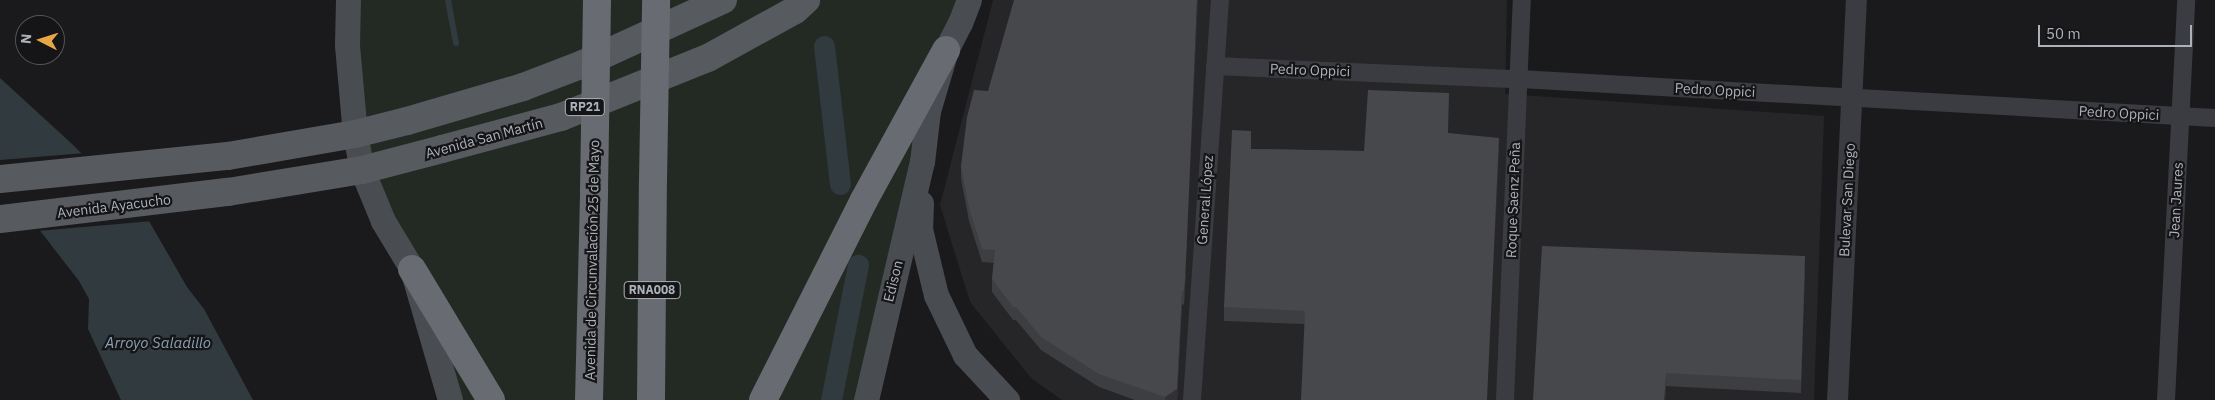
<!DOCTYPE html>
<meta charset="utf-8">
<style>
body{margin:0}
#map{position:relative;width:2215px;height:400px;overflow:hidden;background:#1a1a1c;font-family:"IBM Plex Sans",sans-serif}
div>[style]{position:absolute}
.built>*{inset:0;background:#262629}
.green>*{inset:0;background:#222a23}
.water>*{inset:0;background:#313a3f}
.pier>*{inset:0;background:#1a1a1c}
.stream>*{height:6px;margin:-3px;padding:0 3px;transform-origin:3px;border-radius:3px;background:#313a3f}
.canal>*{height:21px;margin:-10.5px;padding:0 10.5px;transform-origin:10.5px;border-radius:10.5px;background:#313a3f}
.minor>*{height:18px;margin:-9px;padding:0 9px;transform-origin:9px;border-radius:9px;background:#3b3c41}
.tertiary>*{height:21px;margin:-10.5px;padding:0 10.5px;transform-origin:10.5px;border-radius:10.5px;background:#3b3c41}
.secondary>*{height:25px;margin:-12.5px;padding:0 12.5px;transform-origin:12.5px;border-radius:12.5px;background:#494c51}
.primary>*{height:28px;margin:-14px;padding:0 14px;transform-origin:14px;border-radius:14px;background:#575a5f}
.motorway>*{height:28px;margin:-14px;padding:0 14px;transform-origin:14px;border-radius:14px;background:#686b71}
.motorway-bridge>*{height:28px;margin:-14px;padding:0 14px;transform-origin:14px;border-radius:14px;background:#686b71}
.wall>*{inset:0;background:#3d3e41}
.shaded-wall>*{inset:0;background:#323235}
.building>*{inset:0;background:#47484c}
span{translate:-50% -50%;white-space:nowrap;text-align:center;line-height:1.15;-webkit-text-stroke:4.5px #151517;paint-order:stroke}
.shield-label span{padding:1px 4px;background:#151517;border:1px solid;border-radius:4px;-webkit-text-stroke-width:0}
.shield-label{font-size:12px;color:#adb2ba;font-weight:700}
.street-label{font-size:14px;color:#adb2ba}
.water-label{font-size:15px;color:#87a1b2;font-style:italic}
.north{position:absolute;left:15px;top:15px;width:50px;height:50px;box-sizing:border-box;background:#151517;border:1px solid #525458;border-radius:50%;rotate:275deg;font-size:14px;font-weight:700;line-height:20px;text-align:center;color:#adb2ba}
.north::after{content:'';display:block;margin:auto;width:18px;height:22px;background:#e6a648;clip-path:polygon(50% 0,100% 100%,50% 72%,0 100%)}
.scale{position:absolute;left:2038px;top:25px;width:154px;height:22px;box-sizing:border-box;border:2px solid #adb2ba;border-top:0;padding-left:6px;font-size:15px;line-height:18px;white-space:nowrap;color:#adb2ba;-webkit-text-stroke:4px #151517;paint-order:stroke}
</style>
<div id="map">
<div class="built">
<div style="clip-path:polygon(993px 0,1507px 0,1505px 94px,1824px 116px,1814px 400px,1062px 400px,1031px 378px,970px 302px,940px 205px)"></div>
</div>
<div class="green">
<div style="clip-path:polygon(348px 0,969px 0,866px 400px,450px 400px,362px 170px)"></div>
</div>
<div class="water">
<div style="clip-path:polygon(0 78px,71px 143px,149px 221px,187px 287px,204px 309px,253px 400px,121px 400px,88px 329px,89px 299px,79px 281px,38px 228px,0 203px)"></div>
</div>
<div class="pier">
<div style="clip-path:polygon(85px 153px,153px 221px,37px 231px,0 206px,0 160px)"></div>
</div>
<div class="stream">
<div style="left:448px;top:0;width:44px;rotate:79.5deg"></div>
</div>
<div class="canal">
<div style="left:824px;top:46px;width:139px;rotate:83.4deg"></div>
<div style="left:831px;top:400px;width:138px;rotate:-78.7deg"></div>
</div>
<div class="minor">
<div style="left:1215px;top:66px;width:303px;rotate:2.5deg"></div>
<div style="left:1518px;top:79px;width:698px;rotate:3.2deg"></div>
<div style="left:1192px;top:400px;width:401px;rotate:-86deg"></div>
<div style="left:1505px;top:400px;width:400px;rotate:-87.6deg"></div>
<div style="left:2166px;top:400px;width:400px;rotate:-87.1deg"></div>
</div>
<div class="tertiary">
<div style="left:1837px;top:400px;width:400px;rotate:-87.3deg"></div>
</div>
<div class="secondary">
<div style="left:348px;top:0;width:45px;rotate:91.3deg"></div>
<div style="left:347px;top:45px;width:89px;rotate:84.9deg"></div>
<div style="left:355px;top:134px;width:37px;rotate:79deg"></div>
<div style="left:362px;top:170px;width:55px;rotate:67.6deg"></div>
<div style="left:383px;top:221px;width:56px;rotate:58.9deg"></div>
<div style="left:412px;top:269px;width:136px;rotate:73.8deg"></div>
<div style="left:921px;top:203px;width:26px;rotate:92deg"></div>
<div style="left:920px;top:229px;width:68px;rotate:76.4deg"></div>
<div style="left:936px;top:295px;width:67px;rotate:64.2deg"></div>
<div style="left:965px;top:355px;width:62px;rotate:47deg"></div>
<div style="left:866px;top:400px;width:244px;rotate:-76.8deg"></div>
<div style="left:922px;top:162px;width:51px;rotate:-83.3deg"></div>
<div style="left:928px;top:111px;width:64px;rotate:-73.6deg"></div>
<div style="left:946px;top:50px;width:30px;rotate:-63deg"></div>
<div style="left:960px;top:23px;width:25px;rotate:-69deg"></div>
</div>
<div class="primary">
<div style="left:0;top:179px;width:229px;rotate:-5.8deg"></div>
<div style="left:228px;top:156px;width:129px;rotate:-9.8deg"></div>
<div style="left:355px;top:134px;width:54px;rotate:-14deg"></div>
<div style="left:407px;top:121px;width:121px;rotate:-16.3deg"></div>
<div style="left:523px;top:87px;width:64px;rotate:-21deg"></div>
<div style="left:583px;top:64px;width:154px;rotate:-24.6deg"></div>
<div style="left:0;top:219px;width:230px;rotate:-6.8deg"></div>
<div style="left:228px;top:192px;width:136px;rotate:-9.3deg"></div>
<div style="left:362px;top:170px;width:83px;rotate:-14.7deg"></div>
<div style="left:442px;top:149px;width:123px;rotate:-15.1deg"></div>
<div style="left:561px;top:117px;width:158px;rotate:-21.9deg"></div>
<div style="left:708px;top:58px;width:99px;rotate:-28.9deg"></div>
<div style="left:795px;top:10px;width:15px;rotate:-42deg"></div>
</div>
<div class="motorway">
<div style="left:412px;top:269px;width:153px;rotate:58.9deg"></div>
<div style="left:589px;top:400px;width:209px;rotate:-88.6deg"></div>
<div style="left:651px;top:400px;width:220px;rotate:-89.5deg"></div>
<div style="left:763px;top:400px;width:224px;rotate:-63.2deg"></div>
<div style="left:864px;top:200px;width:171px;rotate:-61.3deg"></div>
</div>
<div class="motorway-bridge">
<div style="left:653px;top:180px;width:180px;rotate:-89deg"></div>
<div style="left:594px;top:191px;width:191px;rotate:-89.1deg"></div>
</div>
<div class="wall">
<div style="clip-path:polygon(988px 91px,1186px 274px,1184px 305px,1182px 304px,1177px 400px,1135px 400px,1099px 387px,1041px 350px,1016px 320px,1013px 320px,992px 292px,992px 279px,994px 263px,982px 262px,969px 221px,961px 179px,961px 166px)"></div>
<div style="clip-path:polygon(1448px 133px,1499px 152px,1304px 324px,1224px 321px,1224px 307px,1251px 149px,1364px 151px)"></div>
<div style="clip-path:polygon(1805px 269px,1801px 393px,1666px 386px,1665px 400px,1533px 400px)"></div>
</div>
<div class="shaded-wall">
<div style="clip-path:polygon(1197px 0,1198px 0,1184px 305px,1184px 291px)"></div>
<div style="clip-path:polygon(1499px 138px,1499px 152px,1487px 400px)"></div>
<div style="clip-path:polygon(1805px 256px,1805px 269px,1801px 393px,1801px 380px)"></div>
<div style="clip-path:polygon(1182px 291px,1177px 400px,1165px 400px,1165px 397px)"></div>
<div style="clip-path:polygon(1666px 373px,1665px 400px,1664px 400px)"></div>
</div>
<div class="building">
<div style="clip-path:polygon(1014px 0,1197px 0,1186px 261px,1184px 291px,1182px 291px,1177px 389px,1165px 397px,1099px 374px,1041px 337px,1016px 307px,1013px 307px,992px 279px,995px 250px,982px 249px,969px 208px,961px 166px,967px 117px,974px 90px,988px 91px)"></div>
<div style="clip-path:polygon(1368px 90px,1449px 93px,1448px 133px,1499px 138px,1487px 400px,1301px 400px,1305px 311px,1224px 307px,1232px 130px,1251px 131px,1251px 149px,1364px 151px)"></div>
<div style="clip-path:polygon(1542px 246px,1805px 256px,1801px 380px,1666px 373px,1664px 400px,1533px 400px)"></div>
</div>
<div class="shield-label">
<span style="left:585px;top:107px">RP21</span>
<span style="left:652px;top:290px">RNA008</span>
</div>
<div class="street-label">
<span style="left:1310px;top:70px;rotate:2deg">Pedro Oppici</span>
<span style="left:1715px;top:90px;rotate:3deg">Pedro Oppici</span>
<span style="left:2119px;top:113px;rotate:3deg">Pedro Oppici</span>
<span style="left:484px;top:138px;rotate:-15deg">Avenida San Martín</span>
<span style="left:1205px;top:200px;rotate:-86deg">General López</span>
<span style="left:1513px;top:200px;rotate:-88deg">Roque Saenz Peña</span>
<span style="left:1847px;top:200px;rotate:-87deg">Bulevar San Diego</span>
<span style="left:2176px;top:200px;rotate:-87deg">Jean Jaures</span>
<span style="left:114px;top:206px;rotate:-7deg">Avenida Ayacucho</span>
<span style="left:592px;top:260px;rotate:-89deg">Avenida de Circunvalación 25 de Mayo</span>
<span style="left:893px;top:281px;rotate:-76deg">Edison</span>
</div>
<div class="water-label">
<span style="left:158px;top:343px">Arroyo Saladillo</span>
</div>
<div class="north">N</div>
<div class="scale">50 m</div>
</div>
